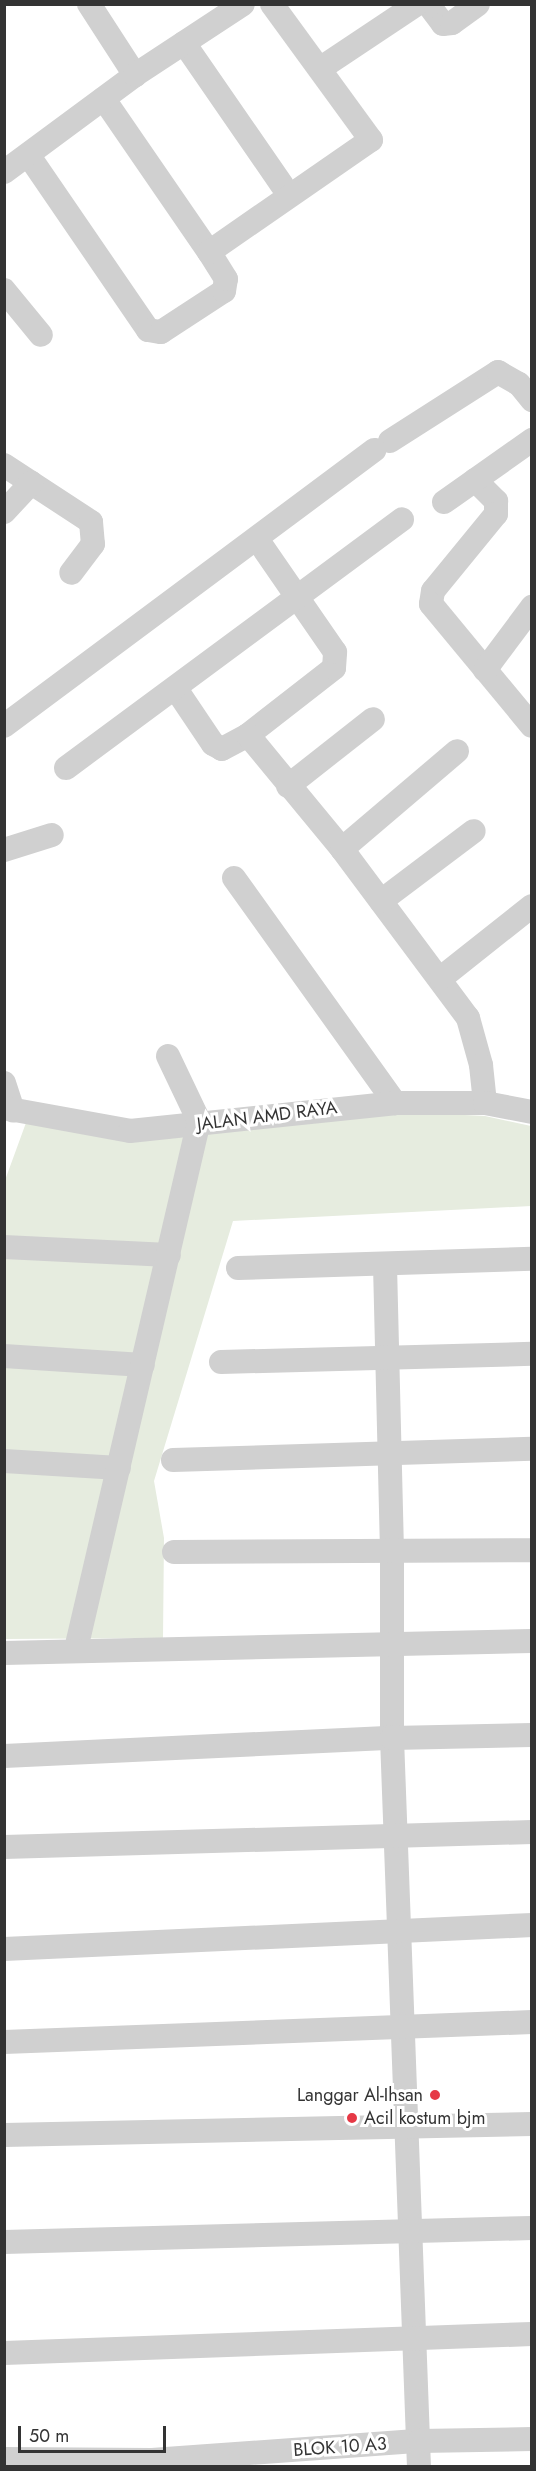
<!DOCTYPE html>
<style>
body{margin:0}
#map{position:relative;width:536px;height:2471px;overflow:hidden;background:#fff;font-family:Jost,sans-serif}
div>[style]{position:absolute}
.green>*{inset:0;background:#e6ecdf}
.minor>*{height:24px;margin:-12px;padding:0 12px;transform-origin:12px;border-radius:12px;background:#d0d0d0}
.dots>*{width:16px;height:16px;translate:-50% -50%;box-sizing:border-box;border:3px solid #fff;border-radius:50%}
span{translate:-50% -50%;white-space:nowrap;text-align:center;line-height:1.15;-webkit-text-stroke:6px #fff;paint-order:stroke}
.street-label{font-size:18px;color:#333}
.poi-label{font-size:18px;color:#333}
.right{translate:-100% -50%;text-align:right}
.left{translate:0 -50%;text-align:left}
.frame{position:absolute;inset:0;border:6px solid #333;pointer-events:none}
.scale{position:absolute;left:18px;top:2426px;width:148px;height:27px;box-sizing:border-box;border:3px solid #333;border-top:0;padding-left:8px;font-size:18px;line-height:21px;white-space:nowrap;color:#333;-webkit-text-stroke:4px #fff;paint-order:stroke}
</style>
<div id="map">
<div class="green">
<div style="clip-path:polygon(403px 1112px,485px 1116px,531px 1126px,531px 1206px,233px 1221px,154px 1481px,164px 1538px,163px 1638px,5px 1639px,4px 1183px,27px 1120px,61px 1130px)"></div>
</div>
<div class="minor">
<div style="left:89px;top:4px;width:85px;rotate:57.1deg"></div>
<div style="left:428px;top:4px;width:25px;rotate:53deg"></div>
<div style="left:443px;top:24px;width:9px;rotate:-6deg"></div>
<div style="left:452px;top:23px;width:32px;rotate:-36deg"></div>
<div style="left:184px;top:43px;width:173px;rotate:55.4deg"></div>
<div style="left:321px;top:68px;width:115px;rotate:-33.7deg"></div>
<div style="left:29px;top:156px;width:211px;rotate:55.6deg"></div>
<div style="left:148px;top:330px;width:13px;rotate:9deg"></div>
<div style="left:161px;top:332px;width:75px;rotate:-33.1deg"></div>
<div style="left:224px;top:291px;width:12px;rotate:-81deg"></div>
<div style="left:226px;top:279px;width:32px;rotate:-122deg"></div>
<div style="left:209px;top:252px;width:186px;rotate:-124.5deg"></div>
<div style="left:4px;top:172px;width:163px;rotate:-36.5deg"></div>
<div style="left:135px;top:75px;width:129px;rotate:-33.3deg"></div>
<div style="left:209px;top:252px;width:197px;rotate:-34.7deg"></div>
<div style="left:371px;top:140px;width:168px;rotate:-126.1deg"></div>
<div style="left:4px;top:290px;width:58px;rotate:50.6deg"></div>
<div style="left:390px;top:441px;width:128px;rotate:-32.6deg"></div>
<div style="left:498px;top:372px;width:24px;rotate:30deg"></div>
<div style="left:519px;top:384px;width:21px;rotate:51deg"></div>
<div style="left:4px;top:465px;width:104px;rotate:33.2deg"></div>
<div style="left:91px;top:522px;width:22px;rotate:85deg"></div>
<div style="left:93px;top:544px;width:36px;rotate:127deg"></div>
<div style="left:475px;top:480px;width:30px;rotate:45deg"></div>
<div style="left:496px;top:501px;width:13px;rotate:90deg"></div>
<div style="left:496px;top:514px;width:99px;rotate:129.3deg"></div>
<div style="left:433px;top:591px;width:13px;rotate:99deg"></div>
<div style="left:431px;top:604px;width:158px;rotate:50.4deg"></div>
<div style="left:444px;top:502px;width:108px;rotate:-35.2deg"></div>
<div style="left:4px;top:512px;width:40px;rotate:-47deg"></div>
<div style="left:485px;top:670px;width:79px;rotate:-53.3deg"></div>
<div style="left:176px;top:689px;width:66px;rotate:56.1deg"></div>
<div style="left:213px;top:744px;width:10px;rotate:29deg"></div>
<div style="left:222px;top:749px;width:30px;rotate:-28deg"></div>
<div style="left:248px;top:735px;width:109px;rotate:-37.9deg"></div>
<div style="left:334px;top:668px;width:16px;rotate:-86deg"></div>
<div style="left:335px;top:652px;width:137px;rotate:-124.6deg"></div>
<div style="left:4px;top:726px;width:462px;rotate:-36.7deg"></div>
<div style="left:248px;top:735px;width:148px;rotate:50.5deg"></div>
<div style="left:342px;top:849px;width:211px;rotate:53.3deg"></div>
<div style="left:468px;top:1018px;width:49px;rotate:74.5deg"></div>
<div style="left:481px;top:1065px;width:38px;rotate:84deg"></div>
<div style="left:66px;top:768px;width:418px;rotate:-36.5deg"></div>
<div style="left:288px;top:786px;width:108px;rotate:-38.2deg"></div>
<div style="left:342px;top:849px;width:151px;rotate:-40.4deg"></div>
<div style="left:4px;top:850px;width:50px;rotate:-17.4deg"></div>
<div style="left:234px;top:878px;width:277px;rotate:54.4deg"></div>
<div style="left:381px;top:901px;width:116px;rotate:-37deg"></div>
<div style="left:441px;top:978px;width:116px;rotate:-38.4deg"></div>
<div style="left:4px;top:1083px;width:29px;rotate:72deg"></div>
<div style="left:4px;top:1108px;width:128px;rotate:10.3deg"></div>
<div style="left:130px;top:1131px;width:266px;rotate:-6deg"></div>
<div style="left:395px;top:1103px;width:90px"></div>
<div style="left:485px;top:1103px;width:48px;rotate:10.8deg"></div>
<div style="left:4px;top:1247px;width:165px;rotate:2.8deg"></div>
<div style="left:385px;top:1265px;width:286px;rotate:88.6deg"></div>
<div style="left:392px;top:1551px;width:187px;rotate:90deg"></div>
<div style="left:392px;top:1738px;width:729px;rotate:87.88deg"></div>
<div style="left:238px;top:1268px;width:294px;rotate:-1.8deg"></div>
<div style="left:4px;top:1356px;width:139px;rotate:3.7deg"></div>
<div style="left:221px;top:1362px;width:311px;rotate:-1.5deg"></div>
<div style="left:173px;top:1460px;width:359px;rotate:-1.8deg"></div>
<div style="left:4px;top:1461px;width:115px;rotate:3.5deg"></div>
<div style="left:174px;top:1552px;width:358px;rotate:-0.3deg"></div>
<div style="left:76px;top:1649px;width:542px;rotate:-76.89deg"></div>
<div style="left:199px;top:1121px;width:72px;rotate:-115.5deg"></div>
<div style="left:4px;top:1653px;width:528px;rotate:-1.3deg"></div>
<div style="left:4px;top:1756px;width:388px;rotate:-2.7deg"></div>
<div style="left:392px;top:1738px;width:140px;rotate:-1.2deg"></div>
<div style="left:4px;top:1847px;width:528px;rotate:-1.63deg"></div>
<div style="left:4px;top:1949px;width:529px;rotate:-2.6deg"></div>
<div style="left:4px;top:2042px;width:528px;rotate:-2.17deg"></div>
<div style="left:4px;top:2135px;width:528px;rotate:-1.19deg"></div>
<div style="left:4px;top:2242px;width:528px;rotate:-1.52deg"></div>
<div style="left:4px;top:2353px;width:528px;rotate:-2.06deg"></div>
<div style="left:4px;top:2459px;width:148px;rotate:0.4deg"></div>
<div style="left:152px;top:2460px;width:268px;rotate:-4.1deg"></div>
<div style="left:419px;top:2441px;width:113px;rotate:-1deg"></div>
</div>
<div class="dots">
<div style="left:435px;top:2095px;background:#e63946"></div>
<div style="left:352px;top:2118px;background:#e63946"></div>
</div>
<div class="street-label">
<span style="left:267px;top:1116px;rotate:-7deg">JALAN AMD RAYA</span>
<span style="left:340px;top:2447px;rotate:-4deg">BLOK 10 A3</span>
</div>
<div class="poi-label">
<span class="right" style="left:423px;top:2095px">Langgar Al-Ihsan</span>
<span class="left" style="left:364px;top:2118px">Acil kostum bjm</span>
</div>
<div class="frame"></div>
<div class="scale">50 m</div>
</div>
